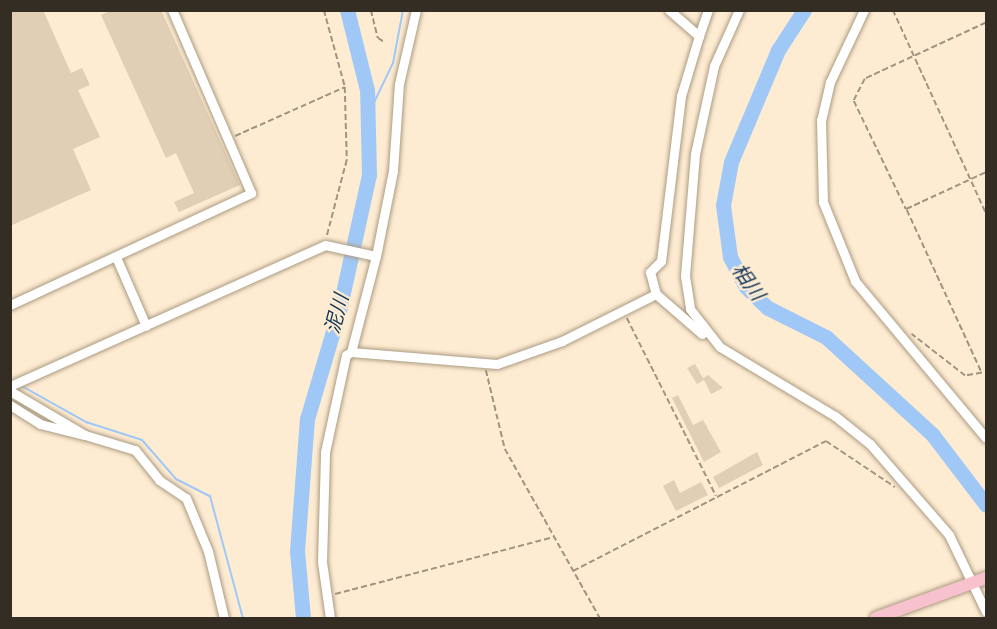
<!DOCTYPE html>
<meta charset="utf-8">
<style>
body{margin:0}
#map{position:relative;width:997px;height:629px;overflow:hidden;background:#feecd2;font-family:"PT Sans Narrow","Noto Sans JP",sans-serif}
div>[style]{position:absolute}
.stream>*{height:2px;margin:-1px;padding:0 1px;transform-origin:1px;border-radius:1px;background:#a0c8f7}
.river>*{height:15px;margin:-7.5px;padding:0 7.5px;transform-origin:7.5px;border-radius:7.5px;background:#a0c8f7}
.building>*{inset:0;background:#e0ceb5}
.path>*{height:1.5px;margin-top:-0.75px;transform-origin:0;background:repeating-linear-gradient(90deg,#a09481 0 6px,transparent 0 9px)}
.roads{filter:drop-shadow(0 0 2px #ab9b82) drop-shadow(0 0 2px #ab9b82)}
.minor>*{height:9px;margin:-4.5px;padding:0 4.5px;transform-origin:4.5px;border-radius:4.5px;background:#fff}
.major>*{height:12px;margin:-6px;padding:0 6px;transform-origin:6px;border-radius:6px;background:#f7c2cd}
span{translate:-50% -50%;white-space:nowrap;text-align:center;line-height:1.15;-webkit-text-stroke:4.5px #feecd2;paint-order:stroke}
.water-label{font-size:20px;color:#12365b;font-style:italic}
.frame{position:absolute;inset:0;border:12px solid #332d23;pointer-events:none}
</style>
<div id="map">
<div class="stream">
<div style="left:369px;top:113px;width:55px;rotate:-64.4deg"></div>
<div style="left:393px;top:63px;width:54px;rotate:-79.3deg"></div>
<div style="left:20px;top:385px;width:76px;rotate:29.3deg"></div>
<div style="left:86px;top:422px;width:59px;rotate:17.8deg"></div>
<div style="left:142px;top:440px;width:52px;rotate:48.9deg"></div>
<div style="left:176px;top:479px;width:38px;rotate:27deg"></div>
<div style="left:210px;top:496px;width:126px;rotate:74.9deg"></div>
</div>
<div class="river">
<div style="left:804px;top:10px;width:48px;rotate:123deg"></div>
<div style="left:778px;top:50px;width:121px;rotate:112.8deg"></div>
<div style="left:731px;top:162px;width:44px;rotate:100.5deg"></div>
<div style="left:723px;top:205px;width:52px;rotate:82.3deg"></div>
<div style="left:730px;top:257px;width:34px;rotate:62deg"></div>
<div style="left:746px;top:287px;width:30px;rotate:44deg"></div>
<div style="left:768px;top:308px;width:65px;rotate:26.6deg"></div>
<div style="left:826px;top:337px;width:144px;rotate:42.5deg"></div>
<div style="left:932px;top:434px;width:89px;rotate:52.7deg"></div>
<div style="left:303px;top:618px;width:67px;rotate:-95.1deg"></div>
<div style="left:297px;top:551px;width:132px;rotate:-85.7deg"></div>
<div style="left:307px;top:419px;width:113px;rotate:-73.5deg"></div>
<div style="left:339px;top:311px;width:139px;rotate:-77.6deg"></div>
<div style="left:369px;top:175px;width:85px;rotate:-91.3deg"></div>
<div style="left:367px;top:90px;width:82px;rotate:-104deg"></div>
</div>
<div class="building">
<div style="clip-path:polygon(10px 10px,43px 10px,71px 73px,82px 68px,90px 85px,78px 90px,100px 137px,73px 149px,91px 190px,10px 226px)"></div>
<div style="clip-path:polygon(112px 10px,161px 10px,240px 185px,179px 212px,174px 202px,194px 193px,176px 153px,166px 158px,101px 15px)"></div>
<div style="clip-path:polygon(695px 364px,703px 378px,708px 375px,723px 388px,711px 394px,704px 380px,697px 384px,687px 368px)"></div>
<div style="clip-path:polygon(678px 395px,693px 425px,703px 420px,721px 452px,704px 462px,672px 398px)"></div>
<div style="clip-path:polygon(757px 452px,763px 465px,719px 488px,713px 477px)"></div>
<div style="clip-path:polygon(674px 480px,680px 493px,701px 482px,708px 495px,676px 511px,663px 486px)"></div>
</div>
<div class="path">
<div style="left:324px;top:10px;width:80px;rotate:74.7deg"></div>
<div style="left:371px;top:10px;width:29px;rotate:76deg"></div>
<div style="left:378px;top:38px;width:9px;rotate:32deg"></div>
<div style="left:893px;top:10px;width:223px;rotate:65.4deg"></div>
<div style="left:986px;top:23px;width:133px;rotate:155.2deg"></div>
<div style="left:865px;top:79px;width:25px;rotate:117deg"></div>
<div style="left:854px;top:101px;width:120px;rotate:64.3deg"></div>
<div style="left:906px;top:209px;width:88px;rotate:-24.8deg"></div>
<div style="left:235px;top:136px;width:120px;rotate:-24deg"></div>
<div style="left:345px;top:87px;width:73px;rotate:88.4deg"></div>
<div style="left:347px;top:160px;width:79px;rotate:104.7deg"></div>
<div style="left:907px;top:210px;width:179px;rotate:65.3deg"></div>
<div style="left:982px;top:373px;width:17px;rotate:170deg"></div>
<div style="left:965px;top:376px;width:68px;rotate:-142.1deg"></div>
<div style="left:627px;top:318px;width:199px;rotate:63.4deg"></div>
<div style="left:486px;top:370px;width:81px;rotate:76.5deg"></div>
<div style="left:505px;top:449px;width:194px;rotate:60.7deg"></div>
<div style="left:573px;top:571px;width:284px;rotate:-27.2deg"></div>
<div style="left:826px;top:441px;width:83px;rotate:33.7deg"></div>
<div style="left:335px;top:594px;width:226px;rotate:-14.6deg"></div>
</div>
<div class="roads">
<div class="minor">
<div style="left:669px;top:10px;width:40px;rotate:41deg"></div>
<div style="left:699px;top:36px;width:28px;rotate:-71deg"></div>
<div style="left:739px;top:10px;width:61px;rotate:114.1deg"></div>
<div style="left:714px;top:66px;width:90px;rotate:102.2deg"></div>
<div style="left:695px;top:154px;width:122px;rotate:94.7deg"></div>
<div style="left:685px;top:276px;width:33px;rotate:81deg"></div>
<div style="left:690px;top:309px;width:48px;rotate:51.7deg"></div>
<div style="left:720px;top:347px;width:134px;rotate:31deg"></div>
<div style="left:835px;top:416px;width:45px;rotate:38.7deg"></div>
<div style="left:870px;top:444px;width:121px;rotate:49deg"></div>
<div style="left:949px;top:535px;width:85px;rotate:64.3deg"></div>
<div style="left:864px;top:10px;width:80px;rotate:115.3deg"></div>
<div style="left:830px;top:82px;width:39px;rotate:103deg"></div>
<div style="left:821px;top:120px;width:82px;rotate:88.6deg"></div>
<div style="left:823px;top:202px;width:85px;rotate:67.9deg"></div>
<div style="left:855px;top:281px;width:204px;rotate:50.2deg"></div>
<div style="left:699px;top:36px;width:63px;rotate:106.7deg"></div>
<div style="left:681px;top:96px;width:166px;rotate:96.9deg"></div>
<div style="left:661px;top:261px;width:16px;rotate:135deg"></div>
<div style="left:650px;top:272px;width:23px;rotate:75deg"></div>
<div style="left:656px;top:294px;width:61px;rotate:41deg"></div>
<div style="left:116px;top:257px;width:75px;rotate:66.5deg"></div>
<div style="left:10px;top:305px;width:266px;rotate:-24.9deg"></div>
<div style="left:251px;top:193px;width:199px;rotate:-113.3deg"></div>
<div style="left:351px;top:352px;width:146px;rotate:4.7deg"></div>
<div style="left:497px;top:364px;width:69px;rotate:-19.5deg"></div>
<div style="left:562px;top:341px;width:105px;rotate:-26.6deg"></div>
<div style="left:10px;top:386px;width:345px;rotate:-24.1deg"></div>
<div style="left:325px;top:245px;width:52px;rotate:12.2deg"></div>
<div style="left:10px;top:391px;width:87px;rotate:30.4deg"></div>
<div style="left:85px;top:435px;width:52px;rotate:16.7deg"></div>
<div style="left:135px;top:450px;width:38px;rotate:51deg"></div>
<div style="left:159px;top:480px;width:32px;rotate:34deg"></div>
<div style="left:186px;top:498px;width:57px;rotate:67.5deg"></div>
<div style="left:208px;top:551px;width:69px;rotate:76.6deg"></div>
<div style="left:10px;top:405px;width:36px;rotate:32deg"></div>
<div style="left:40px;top:424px;width:45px;rotate:14deg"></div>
<div style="left:330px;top:618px;width:57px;rotate:-98.1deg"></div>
<div style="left:322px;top:562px;width:110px;rotate:-88.4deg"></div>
<div style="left:325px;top:452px;width:99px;rotate:-77.8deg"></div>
<div style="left:346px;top:355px;width:6px;rotate:-31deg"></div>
<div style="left:351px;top:352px;width:99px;rotate:-75.4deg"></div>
<div style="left:376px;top:256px;width:87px;rotate:-78.7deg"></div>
<div style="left:393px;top:171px;width:87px;rotate:-86.1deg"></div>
<div style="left:399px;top:84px;width:76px;rotate:-77.1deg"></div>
</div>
<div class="major">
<div style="left:876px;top:618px;width:117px;rotate:-20deg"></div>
</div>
</div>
<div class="water-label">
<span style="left:748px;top:282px;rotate:54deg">相川</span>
<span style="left:337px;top:314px;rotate:-75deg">泥川</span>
</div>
<div class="frame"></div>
</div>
